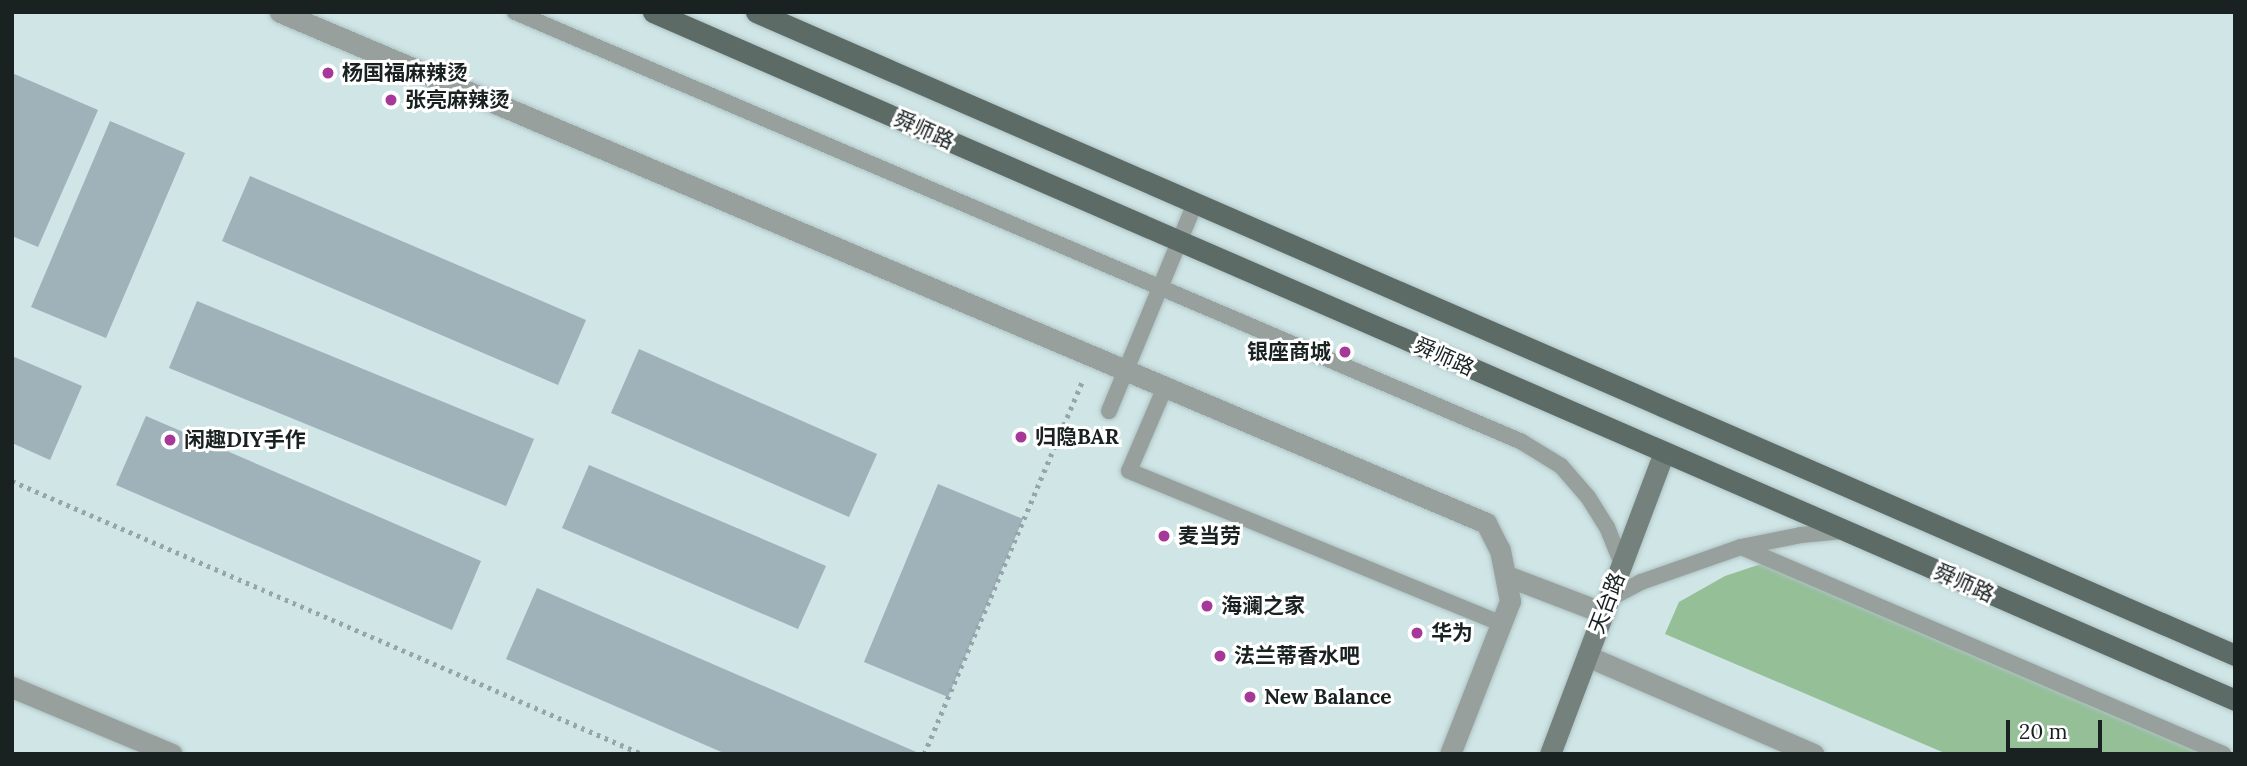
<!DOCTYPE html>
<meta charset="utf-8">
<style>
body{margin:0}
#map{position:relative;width:2247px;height:766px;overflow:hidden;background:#cfe5e6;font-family:Lora,"Noto Sans SC",serif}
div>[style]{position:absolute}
.green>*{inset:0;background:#94bf97}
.building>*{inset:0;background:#9fb1b9}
.path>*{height:4.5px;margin-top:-2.25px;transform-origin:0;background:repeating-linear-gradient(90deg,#94a6a6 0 3.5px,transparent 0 8.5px)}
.roads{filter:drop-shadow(0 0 2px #aec2c3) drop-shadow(0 0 2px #aec2c3)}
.lane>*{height:16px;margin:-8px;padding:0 8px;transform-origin:8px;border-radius:8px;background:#98a09d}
.street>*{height:21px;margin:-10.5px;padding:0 10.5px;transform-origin:10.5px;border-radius:10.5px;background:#98a09d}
.secondary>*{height:21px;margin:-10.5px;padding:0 10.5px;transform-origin:10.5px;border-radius:10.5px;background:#75817d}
.primary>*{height:21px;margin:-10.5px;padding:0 10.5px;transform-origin:10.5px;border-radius:10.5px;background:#5d6b66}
.dots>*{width:19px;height:19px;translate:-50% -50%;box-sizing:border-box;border:4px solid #fff;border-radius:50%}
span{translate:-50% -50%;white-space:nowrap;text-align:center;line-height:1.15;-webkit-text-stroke:6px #fff;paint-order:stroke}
.poi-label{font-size:21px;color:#192121;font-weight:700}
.left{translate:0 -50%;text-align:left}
.right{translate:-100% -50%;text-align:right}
.street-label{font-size:21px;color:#192121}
.frame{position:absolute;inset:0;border:14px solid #192121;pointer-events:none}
.scale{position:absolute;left:2006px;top:720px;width:96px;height:32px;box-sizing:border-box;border:4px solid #192121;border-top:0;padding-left:9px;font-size:21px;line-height:24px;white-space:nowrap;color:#192121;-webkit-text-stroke:5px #fff;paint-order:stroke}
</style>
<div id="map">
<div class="green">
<div style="clip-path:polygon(1773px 560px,2223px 754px,1947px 754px,1665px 634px,1679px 602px,1725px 576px)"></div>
</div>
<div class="building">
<div style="clip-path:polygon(12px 73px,98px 110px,38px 247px,12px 236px)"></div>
<div style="clip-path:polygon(110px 121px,185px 153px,106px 338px,31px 307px)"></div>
<div style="clip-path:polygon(250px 176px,586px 320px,558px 385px,222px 241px)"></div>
<div style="clip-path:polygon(197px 301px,534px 439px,506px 506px,169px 368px)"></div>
<div style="clip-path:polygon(639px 349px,877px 454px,849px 517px,611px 413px)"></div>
<div style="clip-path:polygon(12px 356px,82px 386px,50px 460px,12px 443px)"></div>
<div style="clip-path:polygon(146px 416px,481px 561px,452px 630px,116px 485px)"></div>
<div style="clip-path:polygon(589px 465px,826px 566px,798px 629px,562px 528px)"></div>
<div style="clip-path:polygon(938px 484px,1023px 519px,948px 697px,864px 662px)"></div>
<div style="clip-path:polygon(537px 588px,921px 754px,726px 754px,506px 659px)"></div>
</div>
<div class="path">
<div style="left:12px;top:481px;width:687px;rotate:23.43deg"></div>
<div style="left:924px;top:754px;width:407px;rotate:-67deg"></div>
</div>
<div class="roads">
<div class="lane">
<div style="left:515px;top:12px;width:1095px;rotate:23.12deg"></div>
<div style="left:1522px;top:442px;width:46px;rotate:31.6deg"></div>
<div style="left:1561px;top:466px;width:41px;rotate:48.9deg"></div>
<div style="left:1588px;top:497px;width:36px;rotate:58deg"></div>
<div style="left:1607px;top:527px;width:40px;rotate:68deg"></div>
<div style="left:1165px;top:387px;width:91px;rotate:113.2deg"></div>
<div style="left:1129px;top:471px;width:403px;rotate:22.3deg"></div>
<div style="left:1109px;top:411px;width:225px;rotate:-67.5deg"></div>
<div style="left:1741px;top:547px;width:525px;rotate:23.24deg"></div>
<div style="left:1609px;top:599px;width:36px;rotate:-28deg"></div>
<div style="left:1641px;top:582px;width:106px;rotate:-19.3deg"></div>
<div style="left:1741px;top:547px;width:61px;rotate:-11.3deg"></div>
<div style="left:1801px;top:535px;width:42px;rotate:-5.4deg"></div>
</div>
<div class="street">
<div style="left:280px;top:12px;width:1310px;rotate:22.96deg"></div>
<div style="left:1486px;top:523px;width:30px;rotate:63deg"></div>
<div style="left:1500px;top:550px;width:52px;rotate:78.9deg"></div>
<div style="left:1510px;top:601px;width:164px;rotate:111.4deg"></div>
<div style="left:1507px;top:576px;width:104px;rotate:20.9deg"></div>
<div style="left:1587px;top:656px;width:247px;rotate:23.4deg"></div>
<div style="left:12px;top:687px;width:173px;rotate:22.7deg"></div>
</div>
<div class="secondary">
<div style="left:1550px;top:754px;width:322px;rotate:-69.3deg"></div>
</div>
<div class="primary">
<div style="left:653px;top:12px;width:1725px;rotate:23.5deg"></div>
<div style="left:756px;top:12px;width:1613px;rotate:23.5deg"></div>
</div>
</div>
<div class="dots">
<div style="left:328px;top:73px;background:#a53898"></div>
<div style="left:391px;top:100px;background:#a53898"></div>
<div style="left:1345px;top:352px;background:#a53898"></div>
<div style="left:1021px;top:437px;background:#a53898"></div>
<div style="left:170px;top:440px;background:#a53898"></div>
<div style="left:1164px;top:536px;background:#a53898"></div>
<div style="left:1207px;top:606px;background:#a53898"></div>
<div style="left:1417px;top:633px;background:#a53898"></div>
<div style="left:1220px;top:656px;background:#a53898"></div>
<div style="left:1250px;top:697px;background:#a53898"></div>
</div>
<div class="poi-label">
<span class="left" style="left:342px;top:73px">杨国福麻辣烫</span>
<span class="left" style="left:405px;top:100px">张亮麻辣烫</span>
<span class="right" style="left:1331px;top:352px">银座商城</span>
<span class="left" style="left:1035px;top:437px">归隐BAR</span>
<span class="left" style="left:184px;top:440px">闲趣DIY手作</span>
<span class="left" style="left:1178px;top:536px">麦当劳</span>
<span class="left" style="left:1221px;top:606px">海澜之家</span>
<span class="left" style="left:1431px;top:633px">华为</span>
<span class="left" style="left:1234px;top:656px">法兰蒂香水吧</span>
<span class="left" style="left:1264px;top:697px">New Balance</span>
</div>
<div class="street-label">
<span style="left:924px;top:130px;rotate:24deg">舜师路</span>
<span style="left:1444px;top:357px;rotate:24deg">舜师路</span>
<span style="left:1964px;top:583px;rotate:24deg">舜师路</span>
<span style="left:1607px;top:603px;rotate:-69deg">天台路</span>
</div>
<div class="frame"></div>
<div class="scale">20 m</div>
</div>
